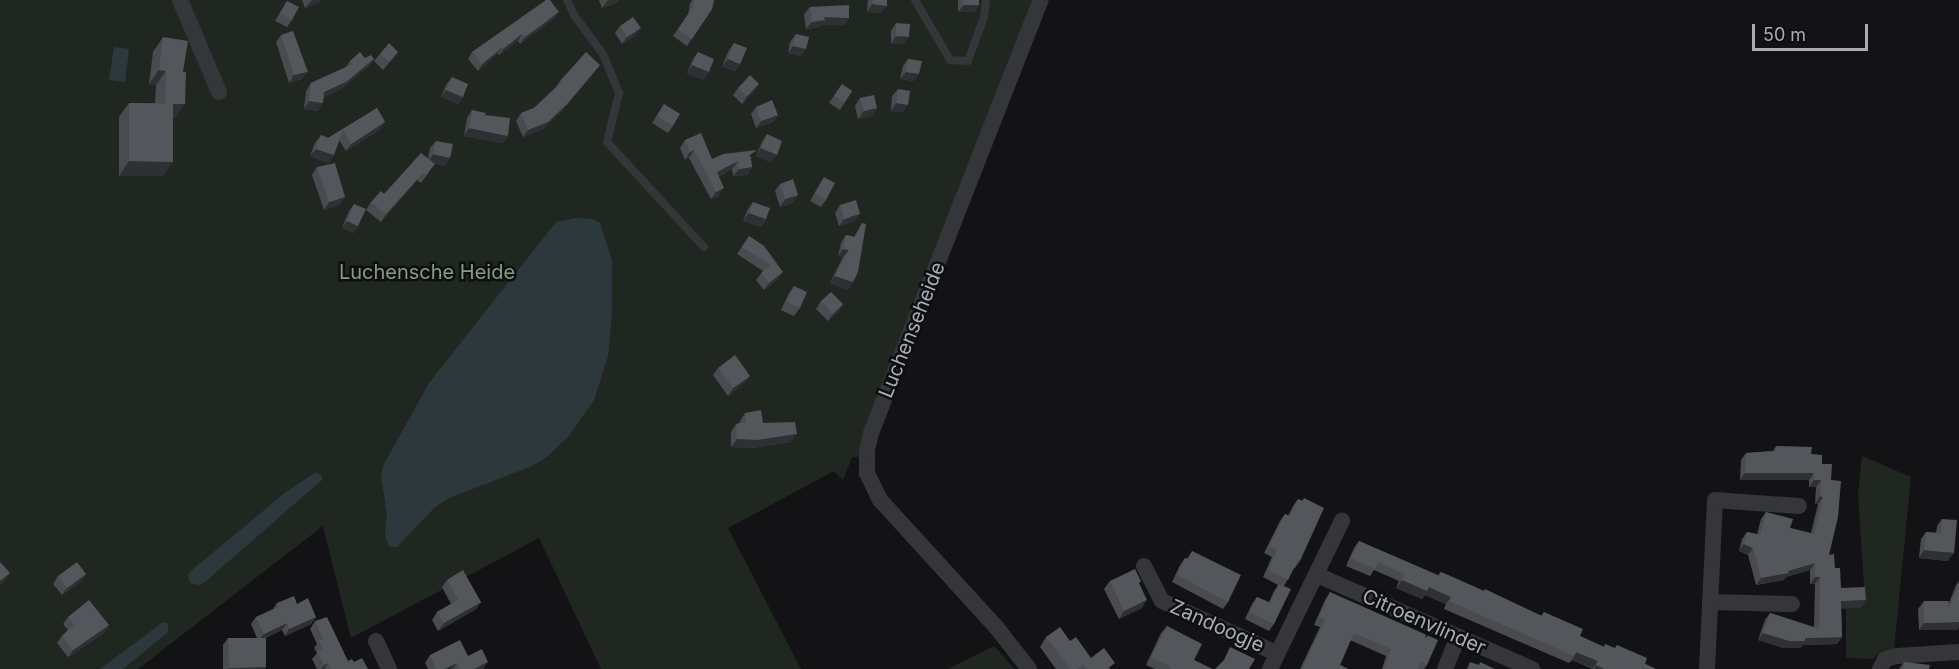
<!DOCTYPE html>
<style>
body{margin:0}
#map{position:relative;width:1959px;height:669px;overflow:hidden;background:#131315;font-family:Inter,sans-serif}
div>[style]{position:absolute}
.green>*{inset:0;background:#202720}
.water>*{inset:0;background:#2d383c}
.service>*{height:8px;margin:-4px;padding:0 4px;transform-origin:4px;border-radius:4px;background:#343639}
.minor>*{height:16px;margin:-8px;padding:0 8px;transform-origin:8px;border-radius:8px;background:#343639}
.wall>*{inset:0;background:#494b50}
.shaded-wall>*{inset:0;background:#2f3034}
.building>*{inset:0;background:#53565a}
span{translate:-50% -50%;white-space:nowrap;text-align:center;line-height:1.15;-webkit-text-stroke:5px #0e0e10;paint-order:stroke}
.park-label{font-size:20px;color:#829e7e}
.street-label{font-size:20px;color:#a6adb4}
.scale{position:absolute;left:1752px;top:24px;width:116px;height:27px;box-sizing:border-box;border:3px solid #a6adb4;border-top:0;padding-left:8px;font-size:18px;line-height:21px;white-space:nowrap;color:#a6adb4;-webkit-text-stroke:4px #0e0e10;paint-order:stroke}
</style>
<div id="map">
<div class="green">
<div style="clip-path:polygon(0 0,1033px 0,858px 457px,852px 457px,843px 480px,834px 471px,728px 528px,801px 669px,601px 669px,539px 538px,351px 638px,323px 526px,138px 669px,0 669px)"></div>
<div style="clip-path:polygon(1862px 456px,1911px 477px,1894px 649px,1881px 651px,1873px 659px,1846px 658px,1846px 600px,1865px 599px,1858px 494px)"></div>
<div style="clip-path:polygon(994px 646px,1015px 669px,948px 669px)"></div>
</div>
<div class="water">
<div style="clip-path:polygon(114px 47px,129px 49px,125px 82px,109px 80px)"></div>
<div style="clip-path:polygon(577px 218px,593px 219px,600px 223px,612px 260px,612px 314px,608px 356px,594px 400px,568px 437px,548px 456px,532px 466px,449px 498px,435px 507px,397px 547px,389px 547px,385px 534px,387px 514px,381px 475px,383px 466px,429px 383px,556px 222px)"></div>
<div style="clip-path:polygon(316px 472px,322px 476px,322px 480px,315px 486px,205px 582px,199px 585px,190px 583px,188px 575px,192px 570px,286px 492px)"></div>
<div style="clip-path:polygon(163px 622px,168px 623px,168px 632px,123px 669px,100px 669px)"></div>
</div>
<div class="service">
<div style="left:567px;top:0;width:17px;rotate:65deg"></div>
<div style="left:574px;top:15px;width:49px;rotate:53.4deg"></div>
<div style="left:603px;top:54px;width:42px;rotate:67.7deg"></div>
<div style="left:619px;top:93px;width:50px;rotate:103.8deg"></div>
<div style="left:607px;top:142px;width:143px;rotate:47.3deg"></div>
<div style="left:915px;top:0;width:69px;rotate:59.7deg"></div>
<div style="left:950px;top:60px;width:18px;rotate:3deg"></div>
<div style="left:968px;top:61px;width:47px;rotate:-70deg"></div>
<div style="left:984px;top:17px;width:17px;rotate:-83deg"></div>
</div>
<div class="minor">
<div style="left:180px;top:0;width:100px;rotate:67deg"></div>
<div style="left:1144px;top:566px;width:39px;rotate:63deg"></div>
<div style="left:1162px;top:601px;width:125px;rotate:24.5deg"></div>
<div style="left:1317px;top:575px;width:235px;rotate:23.6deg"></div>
<div style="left:1710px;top:602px;width:82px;rotate:1.4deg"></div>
<div style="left:376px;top:641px;width:31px;rotate:65deg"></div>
<div style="left:1029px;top:669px;width:52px;rotate:-128deg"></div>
<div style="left:997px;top:628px;width:173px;rotate:-132.4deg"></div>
<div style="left:880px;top:500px;width:30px;rotate:-116deg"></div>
<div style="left:867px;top:473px;width:23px;rotate:-90deg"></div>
<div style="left:867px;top:450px;width:17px;rotate:-77deg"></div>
<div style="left:871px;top:433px;width:465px;rotate:-68.6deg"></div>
<div style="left:1270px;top:669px;width:165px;rotate:-64.1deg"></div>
<div style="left:1445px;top:669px;width:35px;rotate:-68deg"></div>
<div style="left:1707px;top:669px;width:169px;rotate:-87.3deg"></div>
<div style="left:1715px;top:500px;width:84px;rotate:4.1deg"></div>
<div style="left:1880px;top:669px;width:11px;rotate:-63deg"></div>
<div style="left:1885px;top:659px;width:12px;rotate:-14deg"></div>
<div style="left:1897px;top:656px;width:62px;rotate:-3.7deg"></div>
</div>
<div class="wall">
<div style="clip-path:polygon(302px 0,320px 0,318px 3px,305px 8px)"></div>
<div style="clip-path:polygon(599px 0,619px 0,618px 2px,602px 8px)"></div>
<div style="clip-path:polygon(692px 0,714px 0,712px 9px,687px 46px,673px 36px,688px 15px,690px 3px)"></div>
<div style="clip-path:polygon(868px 0,887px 0,881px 13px,867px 12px)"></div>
<div style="clip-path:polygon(958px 0,979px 0,979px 5px,974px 12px,958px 12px)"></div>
<div style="clip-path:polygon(287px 1px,292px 20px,287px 27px,275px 21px)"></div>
<div style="clip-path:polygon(810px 7px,849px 18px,844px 25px,821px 25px,819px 27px,806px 29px,804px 14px)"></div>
<div style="clip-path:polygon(554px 18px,520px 44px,518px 41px,499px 55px,498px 53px,478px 71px,468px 59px,472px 52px)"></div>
<div style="clip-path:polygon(896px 23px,904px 44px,891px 44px,891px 31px)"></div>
<div style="clip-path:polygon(620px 26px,636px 35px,622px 44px,615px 33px)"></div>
<div style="clip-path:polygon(796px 34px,801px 56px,788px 53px,790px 42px)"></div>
<div style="clip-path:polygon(281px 35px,302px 79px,289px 83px,276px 42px)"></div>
<div style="clip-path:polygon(163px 37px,175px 118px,173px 118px,163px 176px,119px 176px,119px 117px,129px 103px,155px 103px,156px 85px,149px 84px,153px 52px)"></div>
<div style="clip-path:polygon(734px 43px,740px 64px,735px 71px,722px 66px,729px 50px)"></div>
<div style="clip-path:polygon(398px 52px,393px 59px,383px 70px,374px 61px,380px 54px)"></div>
<div style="clip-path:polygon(698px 52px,704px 80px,687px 73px,693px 59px)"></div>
<div style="clip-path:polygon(365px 58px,374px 59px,369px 66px,341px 89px,324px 97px,318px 111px,304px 109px,306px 91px,311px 83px,346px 67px,350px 61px)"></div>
<div style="clip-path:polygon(908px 59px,914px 81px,900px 79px,903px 66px)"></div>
<div style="clip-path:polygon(600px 65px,562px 111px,543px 129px,523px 137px,516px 121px,521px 113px,534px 108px,555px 88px,560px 81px)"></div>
<div style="clip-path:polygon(452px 77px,463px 97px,458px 104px,441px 97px,446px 85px)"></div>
<div style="clip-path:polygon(842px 84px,852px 91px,840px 110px,829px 103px)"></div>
<div style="clip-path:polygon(738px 88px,754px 91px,742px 104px,733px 95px)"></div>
<div style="clip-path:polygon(898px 89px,903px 112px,891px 111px,892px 96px)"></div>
<div style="clip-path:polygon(860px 98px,877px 108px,872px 116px,858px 119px,855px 106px)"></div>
<div style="clip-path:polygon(664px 104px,673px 126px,668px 133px,652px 123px)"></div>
<div style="clip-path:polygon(756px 107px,778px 115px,773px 122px,756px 128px,751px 114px)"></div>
<div style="clip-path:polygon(377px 108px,385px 122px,379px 130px,346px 151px,339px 140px,329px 163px,310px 156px,315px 143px,321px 135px,328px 138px)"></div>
<div style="clip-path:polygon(472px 110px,485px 115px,508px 136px,503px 143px,464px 136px,467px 118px)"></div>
<div style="clip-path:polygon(767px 134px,771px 162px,756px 156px,762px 142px)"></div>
<div style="clip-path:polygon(685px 140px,712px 159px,752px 157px,751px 158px,752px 167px,747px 175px,733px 176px,732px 169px,719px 176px,719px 196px,711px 199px,689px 158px,685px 160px,680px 148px)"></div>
<div style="clip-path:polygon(436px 141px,445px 166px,433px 163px,429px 172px,421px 183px,417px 180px,381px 222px,366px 210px,371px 202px,384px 194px,428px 159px,430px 148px)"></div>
<div style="clip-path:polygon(317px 167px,340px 204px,324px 210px,312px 175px)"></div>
<div style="clip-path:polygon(824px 177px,826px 200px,821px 207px,810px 201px,819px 185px)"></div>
<div style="clip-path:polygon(780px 184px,798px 195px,793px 203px,780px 207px,775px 191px)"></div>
<div style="clip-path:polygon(753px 202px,766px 219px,761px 227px,743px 221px,748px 209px)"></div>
<div style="clip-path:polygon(354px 204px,358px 226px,353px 233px,342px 228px,349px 211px)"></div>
<div style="clip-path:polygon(840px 205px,855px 221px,839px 226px,835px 213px)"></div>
<div style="clip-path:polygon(862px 223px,848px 290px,830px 283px,843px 257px,838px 256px,841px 243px,846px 235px,854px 237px)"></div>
<div style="clip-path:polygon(749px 236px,764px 246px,778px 279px,764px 290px,756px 280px,763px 271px,737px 254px)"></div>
<div style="clip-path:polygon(794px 286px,800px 308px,794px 316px,781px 310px,789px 293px)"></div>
<div style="clip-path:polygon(821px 301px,843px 304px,838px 312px,828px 321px,816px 309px)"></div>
<div style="clip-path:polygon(718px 368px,750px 376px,744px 383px,728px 396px,713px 375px)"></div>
<div style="clip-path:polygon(745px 413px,763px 423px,791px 442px,752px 448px,731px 447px,731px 432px,736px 424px,740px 423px,740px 421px)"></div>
<div style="clip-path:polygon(1776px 446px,1811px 454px,1822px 464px,1829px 555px,1835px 568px,1841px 588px,1861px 608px,1841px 608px,1842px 637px,1837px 644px,1803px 645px,1800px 648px,1784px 648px,1758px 640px,1765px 620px,1770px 613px,1814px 627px,1815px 584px,1810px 584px,1810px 570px,1786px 577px,1784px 580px,1756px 585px,1748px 555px,1739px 551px,1742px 539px,1747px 532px,1757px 534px,1761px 519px,1766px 512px,1790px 528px,1811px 533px,1818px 504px,1815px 504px,1816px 487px,1809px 487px,1809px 480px,1740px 480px,1741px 460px,1746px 453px,1773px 451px)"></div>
<div style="clip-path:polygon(1304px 498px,1300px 561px,1295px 568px,1294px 568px,1284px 586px,1274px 624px,1269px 631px,1245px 619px,1252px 604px,1257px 597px,1269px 602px,1274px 591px,1278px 585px,1263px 577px,1272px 557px,1264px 553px,1280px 521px,1285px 514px,1288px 516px,1293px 506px,1298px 499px,1302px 501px)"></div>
<div style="clip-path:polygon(1942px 519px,1948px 561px,1919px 558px,1921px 539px,1926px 532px,1936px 533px,1937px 526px)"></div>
<div style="clip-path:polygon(1359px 541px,1438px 575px,1441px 572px,1541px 616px,1544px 612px,1580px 636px,1604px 647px,1605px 644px,1656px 669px,1593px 669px,1572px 660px,1569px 663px,1444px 609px,1446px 604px,1425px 595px,1422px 599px,1396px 588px,1399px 581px,1374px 570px,1370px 576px,1346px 566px,1354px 548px)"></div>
<div style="clip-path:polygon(1192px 551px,1228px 602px,1223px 609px,1172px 582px,1180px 565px,1185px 558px,1187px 559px)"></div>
<div style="clip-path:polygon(86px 574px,81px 581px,62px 595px,53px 584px,58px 576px)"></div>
<div style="clip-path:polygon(447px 580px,481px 602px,476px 609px,438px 631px,432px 620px,437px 612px,451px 604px,442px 587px)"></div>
<div style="clip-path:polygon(1110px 581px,1139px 584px,1142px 608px,1119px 619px,1104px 589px)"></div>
<div style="clip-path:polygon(1959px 581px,1959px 627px,1957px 630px,1919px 630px,1918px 609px,1924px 601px,1949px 603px,1956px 585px)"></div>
<div style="clip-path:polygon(1330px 592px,1427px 665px,1424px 669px,1382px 669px,1386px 656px,1350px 640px,1340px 665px,1348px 669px,1300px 669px,1320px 627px,1314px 625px,1325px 600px)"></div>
<div style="clip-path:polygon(277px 603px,297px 604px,316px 617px,311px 624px,285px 636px,282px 630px,265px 638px,266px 667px,265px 669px,223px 669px,223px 645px,228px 638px,257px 638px,251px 624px,256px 617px,273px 609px)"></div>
<div style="clip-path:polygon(68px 617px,109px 625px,104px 633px,68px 657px,57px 643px,62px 636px,68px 630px,63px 624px)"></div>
<div style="clip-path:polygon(315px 621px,348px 661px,354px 662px,368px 669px,317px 669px,312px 659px,317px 653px,314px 648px,317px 644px,310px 629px)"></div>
<div style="clip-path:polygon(1167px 626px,1194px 660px,1212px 669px,1155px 669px,1146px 665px,1161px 633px)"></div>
<div style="clip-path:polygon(1046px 637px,1070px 641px,1091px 658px,1111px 669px,1056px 669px,1040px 647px)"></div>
<div style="clip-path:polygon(430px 655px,468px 656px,483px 669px,428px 669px,425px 663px)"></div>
<div style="clip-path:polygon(1904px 662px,1929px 669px,1899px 669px)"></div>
</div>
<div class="shaded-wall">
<div style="clip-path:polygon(312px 0,320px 0,318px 3px,305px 8px,311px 1px)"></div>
<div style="clip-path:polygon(609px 0,619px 0,618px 2px,602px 8px,607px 1px)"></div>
<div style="clip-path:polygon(872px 4px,887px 6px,881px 13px,867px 12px)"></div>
<div style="clip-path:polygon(964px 5px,979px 5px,974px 12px,958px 12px)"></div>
<div style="clip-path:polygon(559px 12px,554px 18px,520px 44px,525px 37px)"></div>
<div style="clip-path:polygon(824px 17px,849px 18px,844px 25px,821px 25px,819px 27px,806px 29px,812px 22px)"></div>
<div style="clip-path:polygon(641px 28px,636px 35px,622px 44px,627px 37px)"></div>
<div style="clip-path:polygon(522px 34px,518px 41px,499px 55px,504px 48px)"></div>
<div style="clip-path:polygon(896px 36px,909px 37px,904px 44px,891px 44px)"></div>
<div style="clip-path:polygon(793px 46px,806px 49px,801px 56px,788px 53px)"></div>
<div style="clip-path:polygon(503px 47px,498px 53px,478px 71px,482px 64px)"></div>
<div style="clip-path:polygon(398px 52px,393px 59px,383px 70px,389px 62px)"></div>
<div style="clip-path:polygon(374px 59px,369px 66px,341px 89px,319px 100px,324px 92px)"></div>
<div style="clip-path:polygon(728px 59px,740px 64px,735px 71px,722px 66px)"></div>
<div style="clip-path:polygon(600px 65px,562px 111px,543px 129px,523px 137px,528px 130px)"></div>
<div style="clip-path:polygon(692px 65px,709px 72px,704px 80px,687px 73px)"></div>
<div style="clip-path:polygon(159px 70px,166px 71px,156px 85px,149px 84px)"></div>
<div style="clip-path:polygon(308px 72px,302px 79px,289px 83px,294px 75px)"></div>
<div style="clip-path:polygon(906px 72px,919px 74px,914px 81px,900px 79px)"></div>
<div style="clip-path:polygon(759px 84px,754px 91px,742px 104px,747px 96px)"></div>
<div style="clip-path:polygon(446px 90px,463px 97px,458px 104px,441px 97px)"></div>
<div style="clip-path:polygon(309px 101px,323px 103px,318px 111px,304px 109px)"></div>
<div style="clip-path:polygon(896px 103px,908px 105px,903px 112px,891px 111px)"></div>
<div style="clip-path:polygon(165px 104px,185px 104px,175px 118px,155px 118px)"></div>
<div style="clip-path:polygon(877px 108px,872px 116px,858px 119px,864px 111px)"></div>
<div style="clip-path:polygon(778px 115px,773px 122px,756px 128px,761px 121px)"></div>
<div style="clip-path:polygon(385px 122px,379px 130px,346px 151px,351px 144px)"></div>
<div style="clip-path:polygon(469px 128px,508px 136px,503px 143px,464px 136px)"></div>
<div style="clip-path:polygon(761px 148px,777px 155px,771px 162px,756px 156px)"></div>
<div style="clip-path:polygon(316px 149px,334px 155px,329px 163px,310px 156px)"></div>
<div style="clip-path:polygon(694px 150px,689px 158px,685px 160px,690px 152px)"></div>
<div style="clip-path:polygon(433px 154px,450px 158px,445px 166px,428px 162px)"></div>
<div style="clip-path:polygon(129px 161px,173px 162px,163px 176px,119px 176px)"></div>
<div style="clip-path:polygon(738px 161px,732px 169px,712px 179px,717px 172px)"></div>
<div style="clip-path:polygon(752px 167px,747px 175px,733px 176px,739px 169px)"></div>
<div style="clip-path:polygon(423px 173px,381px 222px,386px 214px)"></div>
<div style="clip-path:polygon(724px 188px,719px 196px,711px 199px,716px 192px)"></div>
<div style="clip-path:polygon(798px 195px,793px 203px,780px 207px,785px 199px)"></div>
<div style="clip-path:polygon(345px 197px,340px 204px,324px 210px,329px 202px)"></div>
<div style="clip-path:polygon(749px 213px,766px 219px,761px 227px,743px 221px)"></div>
<div style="clip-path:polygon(860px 214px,855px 221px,839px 226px,844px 219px)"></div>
<div style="clip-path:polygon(347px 221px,358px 226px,353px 233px,342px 228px)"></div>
<div style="clip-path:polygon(843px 249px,849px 250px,843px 257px,838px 256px)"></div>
<div style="clip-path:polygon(783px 272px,778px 279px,764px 290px,769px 283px)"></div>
<div style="clip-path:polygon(835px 276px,853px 282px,848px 290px,830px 283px)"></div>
<div style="clip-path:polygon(843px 304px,838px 312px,828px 321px,833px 314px)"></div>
<div style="clip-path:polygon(750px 376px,744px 383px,728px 396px,733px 388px)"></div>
<div style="clip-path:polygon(797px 434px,791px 442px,752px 448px,731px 447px,737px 439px)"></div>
<div style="clip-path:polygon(1745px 473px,1814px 473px,1809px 480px,1740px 480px)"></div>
<div style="clip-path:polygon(1814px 480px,1821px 480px,1816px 487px,1809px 487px)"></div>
<div style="clip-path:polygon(1820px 496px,1823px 497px,1818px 504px,1815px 504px)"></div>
<div style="clip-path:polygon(1744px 544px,1753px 548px,1748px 555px,1739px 551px)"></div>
<div style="clip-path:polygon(1924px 550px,1954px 553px,1948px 561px,1919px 558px)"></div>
<div style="clip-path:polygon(1815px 563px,1810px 570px,1786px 577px,1784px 580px,1756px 585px,1761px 578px)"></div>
<div style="clip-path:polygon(10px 573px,5px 581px,0 585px,0 581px)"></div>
<div style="clip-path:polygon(86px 574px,81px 581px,62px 595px,67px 588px)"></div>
<div style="clip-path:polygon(1815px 577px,1820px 577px,1815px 584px,1810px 584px)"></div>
<div style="clip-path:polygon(1402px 580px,1429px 587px,1451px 597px,1446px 604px,1425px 595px,1422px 599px,1396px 588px)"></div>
<div style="clip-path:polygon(1147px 600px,1142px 608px,1119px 619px,1124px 611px)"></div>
<div style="clip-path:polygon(1866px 600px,1861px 608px,1836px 609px,1841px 601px)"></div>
<div style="clip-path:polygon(481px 602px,476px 609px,438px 631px,444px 623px)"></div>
<div style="clip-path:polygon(316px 617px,311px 624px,285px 636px,289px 629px)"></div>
<div style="clip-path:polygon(1959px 622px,1959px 627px,1957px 630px,1919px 630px,1924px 623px)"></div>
<div style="clip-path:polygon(287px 623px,282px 630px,259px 640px,264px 634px)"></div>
<div style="clip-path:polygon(109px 625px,104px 633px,68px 657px,73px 650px)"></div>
<div style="clip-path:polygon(1763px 633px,1805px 638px,1842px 637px,1837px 644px,1803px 645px,1800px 648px,1784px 648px,1758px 640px)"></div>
<div style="clip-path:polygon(1576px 652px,1598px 661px,1593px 668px,1572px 660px)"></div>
<div style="clip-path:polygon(488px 662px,483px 669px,474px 669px)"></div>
<div style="clip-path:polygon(328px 663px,324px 669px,321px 669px,324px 665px)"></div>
<div style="clip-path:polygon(457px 663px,453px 669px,444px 669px)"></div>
<div style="clip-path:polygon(1596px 665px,1605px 669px,1594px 669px)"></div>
<div style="clip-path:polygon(266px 667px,265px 669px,228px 669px,229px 668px)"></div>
</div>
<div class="building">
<div style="clip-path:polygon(546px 0,550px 0,559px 12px,525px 37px,522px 34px,504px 48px,503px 47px,482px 64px,472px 52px)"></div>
<div style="clip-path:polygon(694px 0,714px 0,712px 9px,692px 39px,678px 29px,693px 7px)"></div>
<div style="clip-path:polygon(873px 0,887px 0,887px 6px,872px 4px)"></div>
<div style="clip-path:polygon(963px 0,979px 0,979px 5px,964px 5px)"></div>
<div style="clip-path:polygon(287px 1px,299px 7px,292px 20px,280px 13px)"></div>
<div style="clip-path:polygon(849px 5px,849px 18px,824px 17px,825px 20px,812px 22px,810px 7px)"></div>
<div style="clip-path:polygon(633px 17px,641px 28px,627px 37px,620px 26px)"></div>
<div style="clip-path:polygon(896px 23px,910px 24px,909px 37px,896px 36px)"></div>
<div style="clip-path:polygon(293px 31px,308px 72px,294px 75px,281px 35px)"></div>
<div style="clip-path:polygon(796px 34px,809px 37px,806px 49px,793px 46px)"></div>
<div style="clip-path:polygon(163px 37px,188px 41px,183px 72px,186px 72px,185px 104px,165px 104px,173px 104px,173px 162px,129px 161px,129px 103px,165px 104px,166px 71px,159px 70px)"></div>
<div style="clip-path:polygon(389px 43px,398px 52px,389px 62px,380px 54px)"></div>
<div style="clip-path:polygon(734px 43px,747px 48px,740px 64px,728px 59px)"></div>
<div style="clip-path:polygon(360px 52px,365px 58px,371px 55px,374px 59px,346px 82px,324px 92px,323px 103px,309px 101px,311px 83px,353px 64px,350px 61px)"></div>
<div style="clip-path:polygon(586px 52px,600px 65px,567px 104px,548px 122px,528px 130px,521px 113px,534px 108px,562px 82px,560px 81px)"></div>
<div style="clip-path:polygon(698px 52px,714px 59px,709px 72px,692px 65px)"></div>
<div style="clip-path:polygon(908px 59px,922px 61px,919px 74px,906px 72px)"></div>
<div style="clip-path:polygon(750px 75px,759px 84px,747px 96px,738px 88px)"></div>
<div style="clip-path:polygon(452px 77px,468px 84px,463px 97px,446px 90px)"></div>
<div style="clip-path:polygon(842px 84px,852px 91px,845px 102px,834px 96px)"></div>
<div style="clip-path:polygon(898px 89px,910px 91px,908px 105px,896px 103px)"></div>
<div style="clip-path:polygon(874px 95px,877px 108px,864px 111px,860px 98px)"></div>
<div style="clip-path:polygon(772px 100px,778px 115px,761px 121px,756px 107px)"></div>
<div style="clip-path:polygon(664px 104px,680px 114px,673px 126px,657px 116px)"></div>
<div style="clip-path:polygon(377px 108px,385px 122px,351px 144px,343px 130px,334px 155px,316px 149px,321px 135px,328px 138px)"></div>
<div style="clip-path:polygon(472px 110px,486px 113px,485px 115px,510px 118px,508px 136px,469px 128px)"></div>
<div style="clip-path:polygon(701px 133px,712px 159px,723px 154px,757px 150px,750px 155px,752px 167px,739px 169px,738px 161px,717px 172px,724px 188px,716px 192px,694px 150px,690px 152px,685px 140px)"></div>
<div style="clip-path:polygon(767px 134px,782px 141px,777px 155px,761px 148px)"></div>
<div style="clip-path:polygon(436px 141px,453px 144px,450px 158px,433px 154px)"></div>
<div style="clip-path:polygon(421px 153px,435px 164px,426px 175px,423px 173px,386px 214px,371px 202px,381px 191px,384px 194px)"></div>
<div style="clip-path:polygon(335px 163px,345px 197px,329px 202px,317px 167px)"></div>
<div style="clip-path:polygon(824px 177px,835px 183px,826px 200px,815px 194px)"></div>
<div style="clip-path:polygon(793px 179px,798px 195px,785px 199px,780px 184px)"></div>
<div style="clip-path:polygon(856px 200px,860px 214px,844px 219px,840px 205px)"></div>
<div style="clip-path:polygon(753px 202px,770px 208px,766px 219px,749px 213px)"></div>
<div style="clip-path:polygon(354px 204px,366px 209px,358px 226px,347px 221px)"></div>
<div style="clip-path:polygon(862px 223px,866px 224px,858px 272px,853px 282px,835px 276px,849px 250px,843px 249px,846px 235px,855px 237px)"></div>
<div style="clip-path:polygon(749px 236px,764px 246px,783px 272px,769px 283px,761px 273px,771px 265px,742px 247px)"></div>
<div style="clip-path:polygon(794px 286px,807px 292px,800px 308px,786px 302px)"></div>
<div style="clip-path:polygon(831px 292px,843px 304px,833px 314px,821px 301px)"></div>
<div style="clip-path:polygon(735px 355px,750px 376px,733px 388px,718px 368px)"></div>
<div style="clip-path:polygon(761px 410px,763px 423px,795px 422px,797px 434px,757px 440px,737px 439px,736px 424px,746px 422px,745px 413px)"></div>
<div style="clip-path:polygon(1776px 446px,1812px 447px,1811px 454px,1822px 455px,1822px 464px,1832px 464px,1831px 480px,1841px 481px,1838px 517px,1829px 555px,1834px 554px,1835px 568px,1840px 568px,1841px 588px,1865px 587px,1866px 600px,1841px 601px,1842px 637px,1805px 638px,1805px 641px,1789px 641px,1763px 633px,1770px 613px,1819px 629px,1820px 577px,1815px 577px,1815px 563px,1788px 571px,1789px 573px,1761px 578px,1753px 548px,1744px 544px,1747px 532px,1760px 535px,1766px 512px,1793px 519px,1790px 528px,1814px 534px,1823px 497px,1820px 496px,1821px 480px,1814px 480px,1814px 473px,1745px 473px,1746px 453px,1776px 451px)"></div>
<div style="clip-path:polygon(1304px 498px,1324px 508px,1300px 561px,1298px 560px,1288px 580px,1268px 570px,1277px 550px,1269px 546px,1285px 514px,1290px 516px,1298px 499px,1303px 501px)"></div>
<div style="clip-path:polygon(1942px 519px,1957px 520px,1954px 553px,1924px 550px,1926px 532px,1941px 533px)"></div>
<div style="clip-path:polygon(1359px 541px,1439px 576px,1441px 572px,1484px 591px,1485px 589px,1542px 616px,1544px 612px,1583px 629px,1580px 636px,1604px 647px,1605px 644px,1615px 648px,1617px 645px,1647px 658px,1645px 664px,1656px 669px,1605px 669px,1596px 665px,1598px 661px,1576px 652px,1574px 656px,1449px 601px,1451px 597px,1429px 587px,1427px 591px,1402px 580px,1404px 574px,1378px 562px,1375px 569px,1351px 558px)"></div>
<div style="clip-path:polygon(1192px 551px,1241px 575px,1228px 602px,1177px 575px,1185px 558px,1189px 559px)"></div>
<div style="clip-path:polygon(0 562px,10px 573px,0 581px)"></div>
<div style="clip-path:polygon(77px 562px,86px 574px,67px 588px,58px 576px)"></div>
<div style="clip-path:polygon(1135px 569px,1141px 581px,1139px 583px,1147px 600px,1124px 611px,1110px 581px)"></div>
<div style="clip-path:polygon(463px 570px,481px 602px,444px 623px,437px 612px,458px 600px,447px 580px)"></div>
<div style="clip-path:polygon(1279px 584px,1291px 589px,1274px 624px,1250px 612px,1257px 597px,1270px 603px)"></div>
<div style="clip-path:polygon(1959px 584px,1959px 622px,1924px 623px,1924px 601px,1949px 601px,1948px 610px)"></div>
<div style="clip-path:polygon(1330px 592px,1438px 640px,1427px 665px,1421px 662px,1418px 669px,1384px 669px,1391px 649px,1354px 633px,1340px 665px,1348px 669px,1302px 669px,1325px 620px,1319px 617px)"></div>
<div style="clip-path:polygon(294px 596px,297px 604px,308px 598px,316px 617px,289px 629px,287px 623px,264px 634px,256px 617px,279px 607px,277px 603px)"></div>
<div style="clip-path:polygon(89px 600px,109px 625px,73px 650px,62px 636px,74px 625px,68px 617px)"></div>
<div style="clip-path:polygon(327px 617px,348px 661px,352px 659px,354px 662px,362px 658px,368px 669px,331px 669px,328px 663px,324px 665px,317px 652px,323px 649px,319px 641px,323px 639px,315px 621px)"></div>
<div style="clip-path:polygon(1167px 626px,1202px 644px,1194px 660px,1212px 669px,1170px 669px,1171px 667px,1151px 657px)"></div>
<div style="clip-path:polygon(1060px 627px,1070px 641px,1076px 637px,1091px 658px,1104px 648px,1115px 663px,1107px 669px,1087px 669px,1084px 664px,1077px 669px,1070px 669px,1046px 637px)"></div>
<div style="clip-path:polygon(228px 638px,266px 638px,266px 667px,229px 668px)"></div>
<div style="clip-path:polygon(460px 640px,468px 656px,482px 649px,488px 662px,474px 669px,460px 669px,457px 663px,444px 669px,436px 669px,430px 655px)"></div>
<div style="clip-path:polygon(1230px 647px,1255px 659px,1249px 669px,1215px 669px,1224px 660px)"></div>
<div style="clip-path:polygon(1470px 662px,1479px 665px,1480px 662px,1495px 669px,1467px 669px)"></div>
<div style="clip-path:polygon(1904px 662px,1930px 665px,1929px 669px,1903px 669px)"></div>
</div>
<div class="park-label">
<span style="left:427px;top:272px">Luchensche Heide</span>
</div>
<div class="street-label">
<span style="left:912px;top:330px;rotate:-68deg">Luchenseheide</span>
<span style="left:1424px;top:622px;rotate:24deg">Citroenvlinder</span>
<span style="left:1217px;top:626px;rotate:24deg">Zandoogje</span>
</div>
<div class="scale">50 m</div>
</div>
